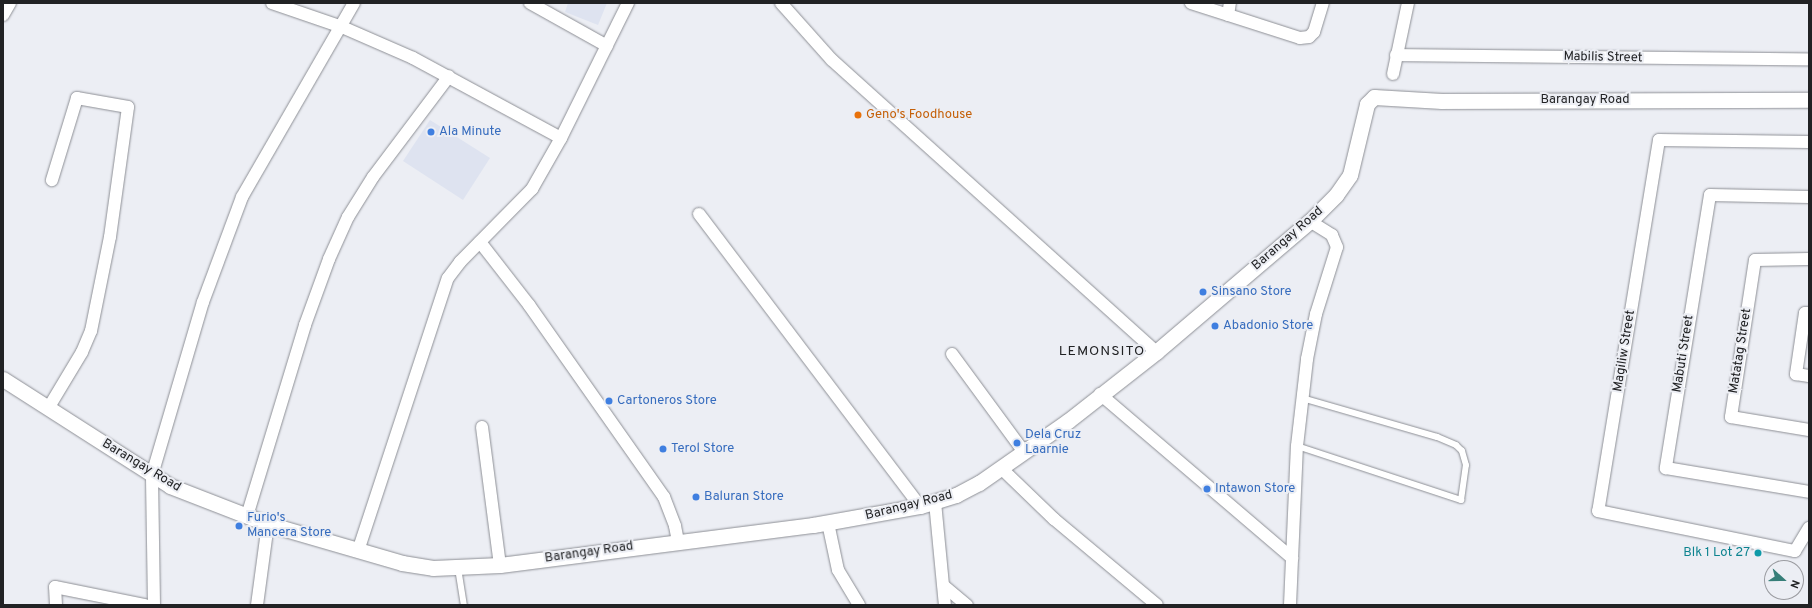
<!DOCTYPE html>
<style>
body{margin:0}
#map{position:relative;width:1812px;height:608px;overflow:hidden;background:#eceef4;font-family:Overpass,sans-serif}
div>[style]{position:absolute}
.built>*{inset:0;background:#dee3f0}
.roads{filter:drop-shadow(0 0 1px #8d8f95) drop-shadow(0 0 1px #8d8f95)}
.service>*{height:6px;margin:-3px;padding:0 3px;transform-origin:3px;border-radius:3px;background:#fff}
.minor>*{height:12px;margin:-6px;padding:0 6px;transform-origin:6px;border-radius:6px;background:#fff}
.tertiary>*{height:15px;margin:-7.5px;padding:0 7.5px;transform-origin:7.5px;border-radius:7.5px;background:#fff}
.dots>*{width:11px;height:11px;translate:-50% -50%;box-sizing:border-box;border:2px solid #eceef4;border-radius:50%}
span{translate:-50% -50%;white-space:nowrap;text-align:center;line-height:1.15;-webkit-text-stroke:4px #eceef4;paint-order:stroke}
.street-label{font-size:13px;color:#212224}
.food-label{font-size:13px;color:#c56008}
.left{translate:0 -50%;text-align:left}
.shop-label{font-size:13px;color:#366cbe}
.culture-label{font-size:13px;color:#0d838f}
.right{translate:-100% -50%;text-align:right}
.neighbourhood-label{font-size:14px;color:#212224;letter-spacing:1px}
.frame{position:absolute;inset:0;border:4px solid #212224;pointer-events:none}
.north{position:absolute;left:1764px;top:560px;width:40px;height:40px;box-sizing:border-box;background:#eceef4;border:1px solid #9b9ca1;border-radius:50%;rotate:111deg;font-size:11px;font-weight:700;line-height:16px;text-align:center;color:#212224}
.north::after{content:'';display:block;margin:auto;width:14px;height:18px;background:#367e78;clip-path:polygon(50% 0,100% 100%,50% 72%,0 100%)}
</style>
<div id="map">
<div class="built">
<div style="clip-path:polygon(568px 3px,607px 3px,598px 25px,565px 12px)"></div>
<div style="clip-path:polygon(430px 120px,490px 158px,463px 200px,403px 161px)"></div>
</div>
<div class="roads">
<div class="service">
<div style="left:1297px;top:446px;width:173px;rotate:18.2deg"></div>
<div style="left:1461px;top:500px;width:35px;rotate:-82deg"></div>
<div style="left:1466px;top:465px;width:15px;rotate:-106deg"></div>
<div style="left:1462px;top:451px;width:8px;rotate:-135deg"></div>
<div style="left:1456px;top:445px;width:21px;rotate:-157deg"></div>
<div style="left:1437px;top:437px;width:141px;rotate:-163.9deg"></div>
<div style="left:458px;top:568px;width:37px;rotate:81deg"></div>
</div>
<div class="minor">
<div style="left:272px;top:3px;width:74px;rotate:18.9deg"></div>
<div style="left:342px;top:27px;width:77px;rotate:23.6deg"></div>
<div style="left:413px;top:58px;width:168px;rotate:28.4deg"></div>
<div style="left:530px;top:3px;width:88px;rotate:29.2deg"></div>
<div style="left:781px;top:3px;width:76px;rotate:48.2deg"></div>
<div style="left:832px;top:60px;width:436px;rotate:42deg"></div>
<div style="left:1191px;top:3px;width:114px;rotate:17.8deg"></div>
<div style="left:1300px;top:38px;width:9px;rotate:-6deg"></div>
<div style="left:1309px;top:37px;width:7px;rotate:-45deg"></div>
<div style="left:1314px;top:32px;width:30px;rotate:-73deg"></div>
<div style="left:3px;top:15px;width:14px;rotate:-60deg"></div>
<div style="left:1228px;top:15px;width:12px;rotate:-81deg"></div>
<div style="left:1396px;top:55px;width:413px;rotate:0.6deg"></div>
<div style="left:1393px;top:74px;width:73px;rotate:-78.1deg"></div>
<div style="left:1809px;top:142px;width:150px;rotate:-179.2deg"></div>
<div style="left:1659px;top:140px;width:376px;rotate:99.3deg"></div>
<div style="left:1598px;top:511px;width:201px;rotate:11.5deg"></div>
<div style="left:1795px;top:551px;width:27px;rotate:-59deg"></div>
<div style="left:1809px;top:197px;width:99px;rotate:-178.8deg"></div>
<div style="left:1710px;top:195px;width:277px;rotate:99.2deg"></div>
<div style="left:1666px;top:468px;width:145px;rotate:9.5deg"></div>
<div style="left:699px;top:214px;width:366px;rotate:52.9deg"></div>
<div style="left:480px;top:242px;width:80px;rotate:52.1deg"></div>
<div style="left:529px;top:305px;width:235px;rotate:54.9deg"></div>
<div style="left:664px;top:497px;width:31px;rotate:69deg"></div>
<div style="left:675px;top:526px;width:16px;rotate:79deg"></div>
<div style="left:1809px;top:259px;width:54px;rotate:178.9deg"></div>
<div style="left:1755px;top:260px;width:159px;rotate:98.7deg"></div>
<div style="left:1731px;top:417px;width:79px;rotate:9.5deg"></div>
<div style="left:1809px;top:313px;width:4px;rotate:180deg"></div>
<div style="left:1805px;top:313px;width:62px;rotate:98.4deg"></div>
<div style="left:1796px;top:374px;width:13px;rotate:9deg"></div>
<div style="left:952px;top:354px;width:122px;rotate:53.7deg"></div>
<div style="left:1100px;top:394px;width:253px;rotate:40.5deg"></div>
<div style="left:49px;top:407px;width:64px;rotate:-59deg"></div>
<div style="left:82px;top:352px;width:23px;rotate:-67deg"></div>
<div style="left:91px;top:331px;width:96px;rotate:-78.6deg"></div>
<div style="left:110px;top:237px;width:131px;rotate:-82.1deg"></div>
<div style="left:128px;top:107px;width:52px;rotate:-170deg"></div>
<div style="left:77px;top:98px;width:86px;rotate:107deg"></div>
<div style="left:482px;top:427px;width:139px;rotate:82.6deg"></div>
<div style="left:1001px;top:468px;width:74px;rotate:43.9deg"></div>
<div style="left:1054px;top:519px;width:134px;rotate:39.9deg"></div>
<div style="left:935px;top:502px;width:103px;rotate:84.5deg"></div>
<div style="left:247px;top:516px;width:200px;rotate:-73.1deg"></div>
<div style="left:305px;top:325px;width:70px;rotate:-70deg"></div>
<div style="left:329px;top:259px;width:46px;rotate:-65.7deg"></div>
<div style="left:348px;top:217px;width:47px;rotate:-58deg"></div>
<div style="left:373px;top:177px;width:126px;rotate:-53deg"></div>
<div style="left:828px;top:523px;width:48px;rotate:78deg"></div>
<div style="left:838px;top:570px;width:41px;rotate:59deg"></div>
<div style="left:358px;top:551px;width:287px;rotate:-71.8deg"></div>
<div style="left:448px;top:278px;width:20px;rotate:-53deg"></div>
<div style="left:460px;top:262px;width:103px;rotate:-45.4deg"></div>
<div style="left:532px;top:189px;width:59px;rotate:-60.4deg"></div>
<div style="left:561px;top:138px;width:151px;rotate:-63.6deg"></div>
<div style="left:944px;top:586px;width:30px;rotate:40deg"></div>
<div style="left:56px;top:605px;width:18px;rotate:-93deg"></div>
<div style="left:55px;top:587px;width:92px;rotate:11.3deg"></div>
<div style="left:154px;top:605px;width:130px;rotate:-90.9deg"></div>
<div style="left:152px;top:475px;width:180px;rotate:-73.6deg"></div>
<div style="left:203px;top:302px;width:112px;rotate:-69.6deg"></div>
<div style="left:242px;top:197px;width:224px;rotate:-60deg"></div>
<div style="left:257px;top:605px;width:82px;rotate:-82.3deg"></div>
<div style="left:1290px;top:605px;width:159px;rotate:-87.5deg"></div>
<div style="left:1297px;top:446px;width:88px;rotate:-83.4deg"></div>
<div style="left:1307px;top:359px;width:46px;rotate:-78.7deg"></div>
<div style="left:1316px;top:314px;width:70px;rotate:-72.6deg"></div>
<div style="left:1337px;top:247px;width:13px;rotate:-113deg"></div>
<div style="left:1332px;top:235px;width:26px;rotate:-148deg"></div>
</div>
<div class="tertiary">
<div style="left:3px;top:379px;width:198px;rotate:32.6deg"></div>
<div style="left:170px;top:486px;width:105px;rotate:21.2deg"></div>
<div style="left:268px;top:524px;width:140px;rotate:16.2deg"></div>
<div style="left:402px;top:563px;width:31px;rotate:9deg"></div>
<div style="left:433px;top:568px;width:67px;rotate:-2.6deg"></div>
<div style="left:500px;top:565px;width:316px;rotate:-7.3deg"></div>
<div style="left:813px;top:525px;width:109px;rotate:-10.1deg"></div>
<div style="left:920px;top:506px;width:38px;rotate:-17deg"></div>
<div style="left:956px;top:495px;width:26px;rotate:-28deg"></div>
<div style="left:979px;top:483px;width:108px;rotate:-34.9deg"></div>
<div style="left:1068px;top:421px;width:112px;rotate:-38.1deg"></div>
<div style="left:1156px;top:352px;width:202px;rotate:-40.4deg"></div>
<div style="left:1310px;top:221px;width:37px;rotate:-45deg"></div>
<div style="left:1336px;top:195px;width:24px;rotate:-55deg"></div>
<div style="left:1350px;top:175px;width:73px;rotate:-76.5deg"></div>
<div style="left:1367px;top:104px;width:10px;rotate:-45deg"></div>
<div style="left:1374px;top:97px;width:68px;rotate:3.4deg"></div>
<div style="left:1442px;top:101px;width:367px;rotate:-0.2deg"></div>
</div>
</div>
<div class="dots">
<div style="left:858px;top:115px;background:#e8710a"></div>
<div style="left:431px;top:132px;background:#3f7fe0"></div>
<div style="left:1203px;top:292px;background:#3f7fe0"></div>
<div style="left:1215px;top:326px;background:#3f7fe0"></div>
<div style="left:609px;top:401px;background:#3f7fe0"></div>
<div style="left:1017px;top:443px;background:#3f7fe0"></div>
<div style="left:663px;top:449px;background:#3f7fe0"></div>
<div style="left:1207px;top:489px;background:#3f7fe0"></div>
<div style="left:696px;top:497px;background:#3f7fe0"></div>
<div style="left:239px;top:526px;background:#3f7fe0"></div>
<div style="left:1758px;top:553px;background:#0f9aa8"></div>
</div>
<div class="street-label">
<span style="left:1603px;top:58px;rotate:1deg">Mabilis Street</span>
<span style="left:1585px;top:100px">Barangay Road</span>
<span style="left:1288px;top:239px;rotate:-41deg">Barangay Road</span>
<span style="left:1625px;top:351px;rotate:-81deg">Magiliw Street</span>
<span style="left:1741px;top:351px;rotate:-81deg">Matatag Street</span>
<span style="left:1684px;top:354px;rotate:-81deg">Mabuti Street</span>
<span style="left:141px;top:466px;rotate:31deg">Barangay Road</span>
<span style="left:909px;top:506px;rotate:-14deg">Barangay Road</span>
<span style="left:589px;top:553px;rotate:-8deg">Barangay Road</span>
</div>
<div class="food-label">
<span class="left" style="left:866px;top:115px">Geno's Foodhouse</span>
</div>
<div class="shop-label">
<span class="left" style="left:439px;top:132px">Ala Minute</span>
<span class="left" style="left:1211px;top:292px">Sinsano Store</span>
<span class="left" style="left:1223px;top:326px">Abadonio Store</span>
<span class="left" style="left:617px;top:401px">Cartoneros Store</span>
<span class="left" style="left:1025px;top:443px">Dela Cruz<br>Laarnie</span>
<span class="left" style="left:671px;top:449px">Terol Store</span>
<span class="left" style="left:1215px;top:489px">Intawon Store</span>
<span class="left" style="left:704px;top:497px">Baluran Store</span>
<span class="left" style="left:247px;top:526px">Furio's<br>Mancera Store</span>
</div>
<div class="culture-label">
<span class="right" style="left:1750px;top:553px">Blk 1 Lot 27</span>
</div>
<div class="neighbourhood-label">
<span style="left:1102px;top:352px">LEMONSITO</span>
</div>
<div class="frame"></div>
<div class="north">N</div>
</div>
